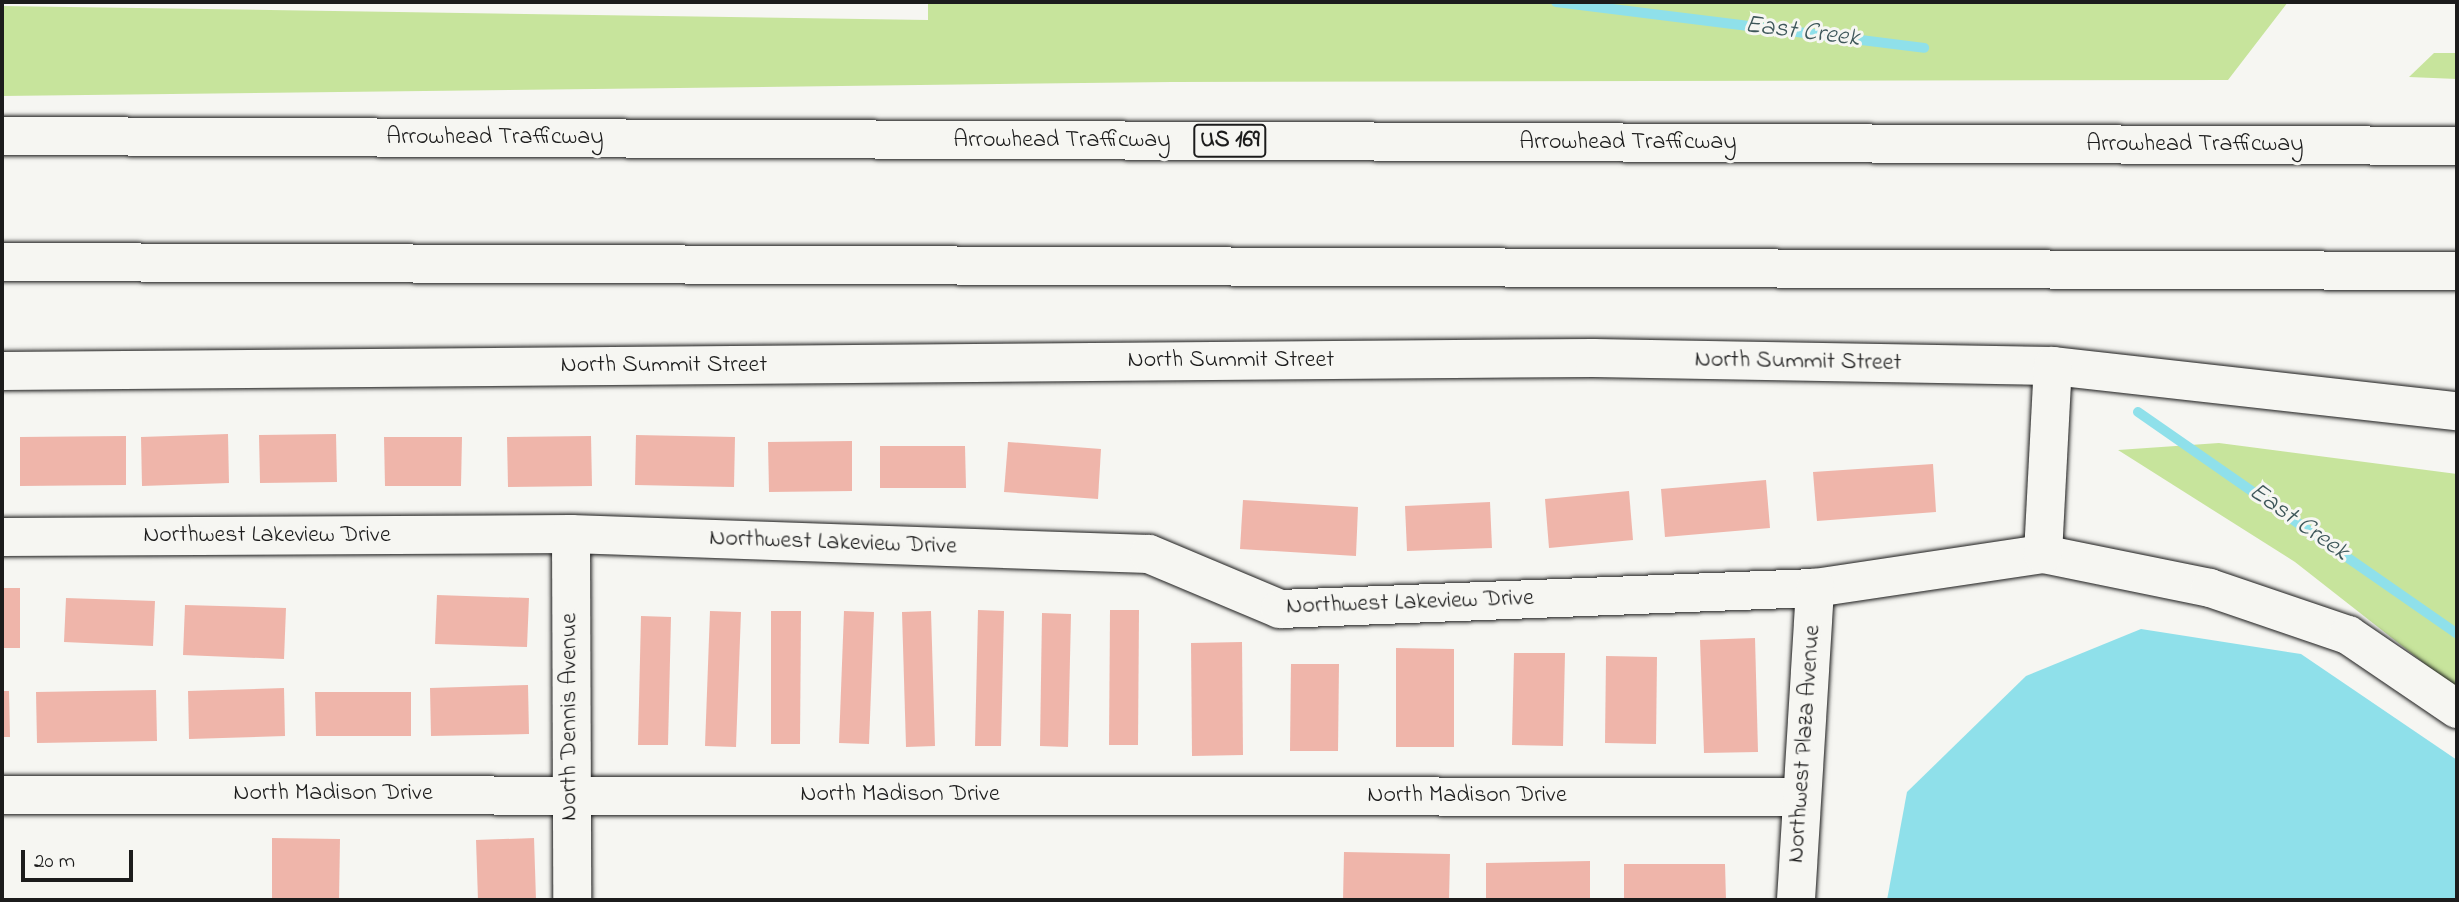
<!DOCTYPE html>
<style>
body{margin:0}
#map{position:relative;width:2459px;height:902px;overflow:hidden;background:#f6f6f2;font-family:"Indie Flower",sans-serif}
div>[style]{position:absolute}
.green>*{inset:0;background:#c7e49c}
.water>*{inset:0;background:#8fe0ea}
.stream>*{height:10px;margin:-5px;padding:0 5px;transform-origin:5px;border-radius:5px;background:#8fe0ea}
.building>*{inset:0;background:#efb5aa}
.roads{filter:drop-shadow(0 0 2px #1c1c1c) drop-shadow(0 0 2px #1c1c1c)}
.minor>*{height:38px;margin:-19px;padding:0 19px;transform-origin:19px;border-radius:19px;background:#f6f6f2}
.motorway>*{height:38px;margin:-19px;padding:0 19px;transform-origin:19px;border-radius:19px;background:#f6f6f2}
span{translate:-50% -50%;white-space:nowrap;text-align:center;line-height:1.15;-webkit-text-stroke:6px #f6f6f2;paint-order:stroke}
.shield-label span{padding:2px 5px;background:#f6f6f2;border:2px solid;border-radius:5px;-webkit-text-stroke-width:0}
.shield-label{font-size:23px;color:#1c1c1c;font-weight:700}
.street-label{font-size:24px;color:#1c1c1c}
.water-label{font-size:26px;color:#3e575a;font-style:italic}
.frame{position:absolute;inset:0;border:4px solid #1c1c1c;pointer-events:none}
.scale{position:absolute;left:21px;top:850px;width:112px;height:32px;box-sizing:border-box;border:4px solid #1c1c1c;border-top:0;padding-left:9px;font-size:21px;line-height:24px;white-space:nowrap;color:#1c1c1c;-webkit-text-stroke:5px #f6f6f2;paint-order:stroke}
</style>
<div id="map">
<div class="green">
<div style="clip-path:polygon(928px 2px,2288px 2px,2228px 80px,1172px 82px,2px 96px,2px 6px,928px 20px)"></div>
<div style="clip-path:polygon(2434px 53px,2457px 53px,2457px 79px,2409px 77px)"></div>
<div style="clip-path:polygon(2219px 443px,2457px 474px,2457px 689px,2295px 562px,2118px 450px)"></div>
</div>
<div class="water">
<div style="clip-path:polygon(2141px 629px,2301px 654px,2457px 760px,2457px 900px,1887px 900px,1907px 792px,2026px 676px)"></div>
</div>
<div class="stream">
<div style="left:1556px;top:2px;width:371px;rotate:7.1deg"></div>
<div style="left:2138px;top:412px;width:389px;rotate:34.8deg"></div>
</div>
<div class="building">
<div style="clip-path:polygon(228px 434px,229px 483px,142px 486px,141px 437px)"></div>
<div style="clip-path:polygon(336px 434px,337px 482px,260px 483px,259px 435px)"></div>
<div style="clip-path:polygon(636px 435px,735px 437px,734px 487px,635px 485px)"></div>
<div style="clip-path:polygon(126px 436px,126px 485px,20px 486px,20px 437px)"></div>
<div style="clip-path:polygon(591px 436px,592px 486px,508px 487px,507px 437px)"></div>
<div style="clip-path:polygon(384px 437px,462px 437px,461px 486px,385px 486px)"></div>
<div style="clip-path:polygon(852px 441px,852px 491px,769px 492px,768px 442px)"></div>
<div style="clip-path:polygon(1008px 442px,1101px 449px,1098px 499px,1004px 492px)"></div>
<div style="clip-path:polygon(880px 446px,965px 446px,966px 488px,880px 488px)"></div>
<div style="clip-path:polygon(1933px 464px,1936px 512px,1817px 521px,1813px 472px)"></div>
<div style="clip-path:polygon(1766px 480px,1770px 528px,1665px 537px,1661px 489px)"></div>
<div style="clip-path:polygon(1629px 491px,1633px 540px,1549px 548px,1545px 499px)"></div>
<div style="clip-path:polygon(1243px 500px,1358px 507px,1356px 556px,1240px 549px)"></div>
<div style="clip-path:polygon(1490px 502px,1492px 548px,1407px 551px,1405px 506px)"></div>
<div style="clip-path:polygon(2px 588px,20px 588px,20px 648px,2px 648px)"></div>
<div style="clip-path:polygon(437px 595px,529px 598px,527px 647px,435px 644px)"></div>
<div style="clip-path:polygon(66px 598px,155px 601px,153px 646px,64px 642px)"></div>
<div style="clip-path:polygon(185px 605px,286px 608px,284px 659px,183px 655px)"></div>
<div style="clip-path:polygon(978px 610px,1004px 611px,1001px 746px,975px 746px)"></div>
<div style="clip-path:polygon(1110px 610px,1139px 610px,1138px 745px,1109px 745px)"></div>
<div style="clip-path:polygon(710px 611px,741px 612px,736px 747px,705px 746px)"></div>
<div style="clip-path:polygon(771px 611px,801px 611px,800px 744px,771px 744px)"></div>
<div style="clip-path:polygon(844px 611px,874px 612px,869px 744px,839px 743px)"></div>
<div style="clip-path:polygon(931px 611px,935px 746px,906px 747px,902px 612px)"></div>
<div style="clip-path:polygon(1042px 613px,1071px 614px,1068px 747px,1040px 746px)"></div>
<div style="clip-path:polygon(641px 616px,671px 617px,668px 745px,638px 745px)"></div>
<div style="clip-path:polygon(1755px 638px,1758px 752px,1704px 753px,1700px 640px)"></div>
<div style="clip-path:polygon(1242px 642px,1243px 755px,1192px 756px,1191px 643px)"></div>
<div style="clip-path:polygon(1396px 648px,1454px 649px,1454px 747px,1396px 747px)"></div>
<div style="clip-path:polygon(1514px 653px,1565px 653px,1563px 746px,1512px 745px)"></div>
<div style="clip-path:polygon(1606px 656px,1657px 657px,1656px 744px,1605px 743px)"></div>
<div style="clip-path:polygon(1291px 664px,1339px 664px,1338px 751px,1290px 751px)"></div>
<div style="clip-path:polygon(528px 685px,529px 734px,431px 736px,430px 688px)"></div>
<div style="clip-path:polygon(284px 688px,285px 736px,189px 739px,188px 691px)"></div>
<div style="clip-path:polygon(156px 690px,157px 741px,37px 743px,36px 692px)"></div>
<div style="clip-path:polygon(2px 691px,9px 691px,10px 737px,2px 737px)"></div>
<div style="clip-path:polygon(315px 692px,411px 692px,411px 736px,316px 736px)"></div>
<div style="clip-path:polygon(272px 838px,340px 839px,339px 900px,272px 900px)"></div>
<div style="clip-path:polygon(534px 838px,536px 900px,478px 900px,476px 840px)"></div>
<div style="clip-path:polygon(1344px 852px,1450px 854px,1449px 900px,1343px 900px)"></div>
<div style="clip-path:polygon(1590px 861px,1590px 900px,1486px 900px,1486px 863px)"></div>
<div style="clip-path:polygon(1624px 864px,1725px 864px,1726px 900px,1624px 900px)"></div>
</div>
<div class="roads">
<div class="minor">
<div style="left:2px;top:371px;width:1591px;rotate:-0.47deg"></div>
<div style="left:1593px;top:358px;width:460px;rotate:1deg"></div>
<div style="left:2053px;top:366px;width:406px;rotate:6.4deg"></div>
<div style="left:571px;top:534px;width:366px;rotate:89.8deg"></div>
<div style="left:2px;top:537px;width:569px;rotate:-0.3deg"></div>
<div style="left:571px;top:534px;width:578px;rotate:1.98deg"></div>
<div style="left:1149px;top:554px;width:142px;rotate:22.8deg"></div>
<div style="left:1280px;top:609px;width:535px;rotate:-2.25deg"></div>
<div style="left:1815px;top:588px;width:231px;rotate:-8.5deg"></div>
<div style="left:2043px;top:554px;width:170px;rotate:11.5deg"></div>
<div style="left:2210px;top:588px;width:146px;rotate:18.8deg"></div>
<div style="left:2348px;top:635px;width:132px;rotate:34.2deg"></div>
<div style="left:2043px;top:554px;width:188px;rotate:-87deg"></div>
<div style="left:2px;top:795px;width:1797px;rotate:0.06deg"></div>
<div style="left:1796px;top:900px;width:313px;rotate:-86.5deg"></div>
</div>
<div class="motorway">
<div style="left:2px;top:136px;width:2455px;rotate:0.23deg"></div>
<div style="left:2px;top:262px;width:2455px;rotate:0.21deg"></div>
</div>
</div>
<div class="shield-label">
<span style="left:1230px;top:141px">US 169</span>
</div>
<div class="street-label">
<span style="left:495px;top:138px">Arrowhead Trafficway</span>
<span style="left:1062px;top:141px">Arrowhead Trafficway</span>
<span style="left:1628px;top:143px">Arrowhead Trafficway</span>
<span style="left:2195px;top:145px">Arrowhead Trafficway</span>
<span style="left:1231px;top:361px">North Summit Street</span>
<span style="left:1798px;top:362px;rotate:1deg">North Summit Street</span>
<span style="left:664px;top:366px">North Summit Street</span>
<span style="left:267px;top:536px">Northwest Lakeview Drive</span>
<span style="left:833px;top:543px;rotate:2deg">Northwest Lakeview Drive</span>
<span style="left:1410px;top:603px;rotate:-2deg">Northwest Lakeview Drive</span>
<span style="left:570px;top:717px;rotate:-90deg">North Dennis Avenue</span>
<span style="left:1805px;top:744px;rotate:-86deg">Northwest Plaza Avenue</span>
<span style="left:333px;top:794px">North Madison Drive</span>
<span style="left:900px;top:795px">North Madison Drive</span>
<span style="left:1467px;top:796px">North Madison Drive</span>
</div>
<div class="water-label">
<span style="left:1802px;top:33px;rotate:7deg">East Creek</span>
<span style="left:2298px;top:523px;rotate:35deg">East Creek</span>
</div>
<div class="frame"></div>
<div class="scale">20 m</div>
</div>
